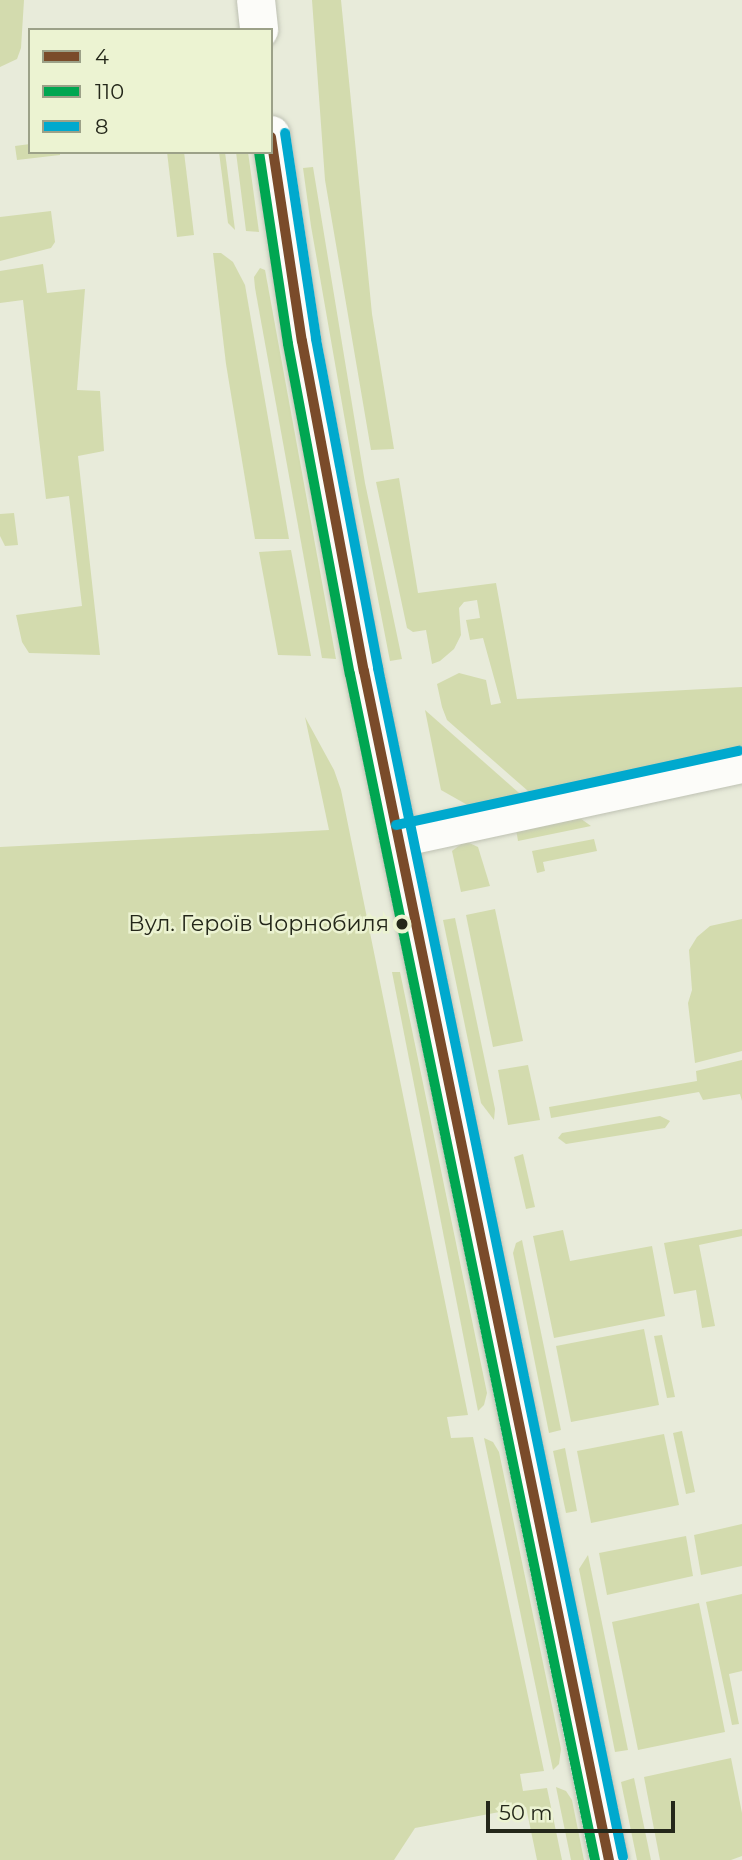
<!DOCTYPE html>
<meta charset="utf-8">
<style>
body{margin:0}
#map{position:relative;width:742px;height:1860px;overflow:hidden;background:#e8ebda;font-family:Montserrat,sans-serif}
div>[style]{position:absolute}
.green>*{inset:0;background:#d3dbae}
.roads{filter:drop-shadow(0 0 2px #bec1b3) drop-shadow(0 0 2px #bec1b3)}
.secondary>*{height:35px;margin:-17.5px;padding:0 17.5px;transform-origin:17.5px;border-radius:17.5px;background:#fcfcf9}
.highway>*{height:38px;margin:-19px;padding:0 19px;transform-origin:19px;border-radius:19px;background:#fcfcf9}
.bus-1>*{height:10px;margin:-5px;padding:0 5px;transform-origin:5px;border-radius:5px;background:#7a4b2a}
.bus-2>*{height:10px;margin:-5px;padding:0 5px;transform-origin:5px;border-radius:5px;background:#00a651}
.bus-3>*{height:10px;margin:-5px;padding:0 5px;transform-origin:5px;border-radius:5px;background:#00a9ce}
.dots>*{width:19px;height:19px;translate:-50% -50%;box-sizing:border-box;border:4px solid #ecf3d2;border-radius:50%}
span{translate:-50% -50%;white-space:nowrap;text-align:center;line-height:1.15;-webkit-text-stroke:5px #ecf3d2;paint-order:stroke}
.bus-label{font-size:22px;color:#24271a}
.right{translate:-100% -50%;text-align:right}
.legend{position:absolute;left:28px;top:28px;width:245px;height:126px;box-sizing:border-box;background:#ecf3d2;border:2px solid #9ca188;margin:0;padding:9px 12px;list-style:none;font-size:21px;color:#24271a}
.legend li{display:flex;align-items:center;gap:14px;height:35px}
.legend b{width:35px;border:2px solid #9ca188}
.scale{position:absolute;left:486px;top:1801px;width:189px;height:32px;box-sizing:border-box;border:4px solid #24271a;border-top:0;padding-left:9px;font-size:21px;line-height:24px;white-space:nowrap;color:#24271a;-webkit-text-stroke:5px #ecf3d2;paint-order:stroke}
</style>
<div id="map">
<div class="green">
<div style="clip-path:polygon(0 0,24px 0,21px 48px,17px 59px,0 67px)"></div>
<div style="clip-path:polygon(312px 0,341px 0,372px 314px,394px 449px,371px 450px,325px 180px)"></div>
<div style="clip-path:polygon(30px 144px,30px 152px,60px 152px,60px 155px,17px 160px,15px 146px)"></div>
<div style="clip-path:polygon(167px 152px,184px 152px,194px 235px,177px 237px)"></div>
<div style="clip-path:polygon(219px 152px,225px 152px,235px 230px,228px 223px)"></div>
<div style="clip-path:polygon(236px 152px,248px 152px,259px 232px,246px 231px)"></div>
<div style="clip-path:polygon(313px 167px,365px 483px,402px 659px,390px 661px,359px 501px,311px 226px,303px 168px)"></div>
<div style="clip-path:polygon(51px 211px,55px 242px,51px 248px,0 261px,0 217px)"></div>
<div style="clip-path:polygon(213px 253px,221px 253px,233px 262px,245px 285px,289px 539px,255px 539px,226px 364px)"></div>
<div style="clip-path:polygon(43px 264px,47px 293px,85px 289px,77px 390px,100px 391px,104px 451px,78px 456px,100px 655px,29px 653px,22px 642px,16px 615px,82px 606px,69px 496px,46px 499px,23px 300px,0 303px,0 271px)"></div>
<div style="clip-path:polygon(260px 268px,265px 270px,336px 659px,322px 658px,255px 288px,254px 277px)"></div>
<div style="clip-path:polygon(399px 478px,418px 593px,496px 583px,517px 699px,742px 687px,742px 747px,638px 769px,622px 778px,536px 798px,447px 720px,442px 707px,437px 684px,459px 673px,486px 680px,491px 705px,501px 703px,483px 638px,470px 640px,466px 620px,480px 618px,477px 600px,464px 602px,459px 608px,461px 635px,454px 649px,440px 661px,432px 664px,426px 630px,413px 632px,407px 628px,376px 482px)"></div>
<div style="clip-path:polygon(14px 513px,18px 545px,5px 546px,0 536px,0 514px)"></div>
<div style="clip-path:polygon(291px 550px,311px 656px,278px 655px,259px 552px)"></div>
<div style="clip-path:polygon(425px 710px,527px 800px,471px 807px,441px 790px)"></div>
<div style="clip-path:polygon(305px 717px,334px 770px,341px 790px,468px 1415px,447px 1417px,451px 1438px,473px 1437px,544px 1771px,520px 1774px,523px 1791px,547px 1788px,562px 1860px,537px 1860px,526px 1807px,415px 1828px,394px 1860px,0 1860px,0 847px,329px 830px)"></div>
<div style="clip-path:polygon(577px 816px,591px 826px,518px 841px,516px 829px)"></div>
<div style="clip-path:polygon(594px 839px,597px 851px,543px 862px,545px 871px,537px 873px,532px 851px)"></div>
<div style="clip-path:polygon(465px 841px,478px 847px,490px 886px,461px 892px,452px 851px)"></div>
<div style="clip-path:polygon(495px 909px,523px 1041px,493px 1047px,466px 915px)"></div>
<div style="clip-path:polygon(455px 918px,495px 1109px,494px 1120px,481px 1103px,443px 920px)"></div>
<div style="clip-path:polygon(742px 919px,742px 1051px,695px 1063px,688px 1003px,692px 990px,689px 950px,697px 937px,710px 926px)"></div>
<div style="clip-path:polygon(392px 972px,400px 972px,487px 1393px,484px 1405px,478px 1411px)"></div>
<div style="clip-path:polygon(742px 1060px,742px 1101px,740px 1094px,703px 1100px,699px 1092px,551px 1118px,549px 1107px,697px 1081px,696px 1071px)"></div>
<div style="clip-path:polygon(528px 1065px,540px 1120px,508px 1125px,498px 1070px)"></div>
<div style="clip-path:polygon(660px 1116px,670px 1121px,665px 1128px,566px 1144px,558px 1138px,562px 1133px)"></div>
<div style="clip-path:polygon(523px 1154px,535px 1207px,526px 1209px,514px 1157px)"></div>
<div style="clip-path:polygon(742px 1229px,742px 1236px,699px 1245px,715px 1326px,702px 1328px,696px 1290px,674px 1294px,664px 1243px)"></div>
<div style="clip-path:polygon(563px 1230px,570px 1261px,652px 1246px,665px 1316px,554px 1338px,533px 1236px)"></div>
<div style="clip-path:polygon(522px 1240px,561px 1430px,549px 1433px,513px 1253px,516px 1243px)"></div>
<div style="clip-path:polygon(644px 1329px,659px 1405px,571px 1422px,556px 1346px)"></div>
<div style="clip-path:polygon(662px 1335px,675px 1397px,667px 1398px,654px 1336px)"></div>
<div style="clip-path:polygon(682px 1431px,695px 1492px,686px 1494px,673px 1433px)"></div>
<div style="clip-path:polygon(664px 1434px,679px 1505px,591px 1523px,577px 1451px)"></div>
<div style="clip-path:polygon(484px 1438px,493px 1442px,499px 1452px,561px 1749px,559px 1764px,553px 1770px)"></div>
<div style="clip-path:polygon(565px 1448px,577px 1511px,566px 1513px,553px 1451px)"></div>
<div style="clip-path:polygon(742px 1524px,742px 1566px,701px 1575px,694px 1535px)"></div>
<div style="clip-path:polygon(686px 1536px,693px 1576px,607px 1595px,599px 1553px)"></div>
<div style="clip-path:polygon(588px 1555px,628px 1750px,615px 1752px,579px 1569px)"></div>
<div style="clip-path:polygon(742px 1594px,742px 1671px,729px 1674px,739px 1724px,732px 1725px,706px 1602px)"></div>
<div style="clip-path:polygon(699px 1603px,725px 1732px,638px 1750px,612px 1622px)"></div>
<div style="clip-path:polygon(731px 1758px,742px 1813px,742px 1856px,731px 1860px,660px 1860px,644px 1777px)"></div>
<div style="clip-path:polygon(634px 1778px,651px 1860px,637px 1860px,621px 1782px)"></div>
<div style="clip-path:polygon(556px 1787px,566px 1791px,572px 1800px,584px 1860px,571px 1860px)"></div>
</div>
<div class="roads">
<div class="secondary">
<div style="left:399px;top:839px;width:351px;rotate:-12.2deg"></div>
</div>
<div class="highway">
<div style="left:256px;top:0;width:30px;rotate:84deg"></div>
<div style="left:271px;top:135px;width:208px;rotate:81.4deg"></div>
<div style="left:302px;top:341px;width:336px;rotate:79.4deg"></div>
<div style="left:364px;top:671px;width:1214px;rotate:78.36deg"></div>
</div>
</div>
<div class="bus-1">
<div style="left:271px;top:137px;width:206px;rotate:81.4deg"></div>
<div style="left:302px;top:341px;width:336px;rotate:79.4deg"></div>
<div style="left:364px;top:671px;width:1214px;rotate:78.36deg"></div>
</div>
<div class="bus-2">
<div style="left:259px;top:152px;width:194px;rotate:81.4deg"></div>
<div style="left:288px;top:344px;width:336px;rotate:79.4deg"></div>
<div style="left:350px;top:674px;width:1211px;rotate:78.33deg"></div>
</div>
<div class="bus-3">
<div style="left:285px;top:133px;width:208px;rotate:81.4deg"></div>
<div style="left:316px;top:339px;width:335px;rotate:79.3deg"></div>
<div style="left:378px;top:668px;width:1214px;rotate:78.36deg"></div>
<div style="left:396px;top:825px;width:351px;rotate:-12.2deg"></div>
</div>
<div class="dots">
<div style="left:402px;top:924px;background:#24271a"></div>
</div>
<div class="bus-label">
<span class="right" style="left:389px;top:924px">Вул. Героїв Чорнобиля</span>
</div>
<ul class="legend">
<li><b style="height:9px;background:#7a4b2a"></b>4</li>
<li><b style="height:9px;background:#00a651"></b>110</li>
<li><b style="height:9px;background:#00a9ce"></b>8</li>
</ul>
<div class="scale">50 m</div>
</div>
